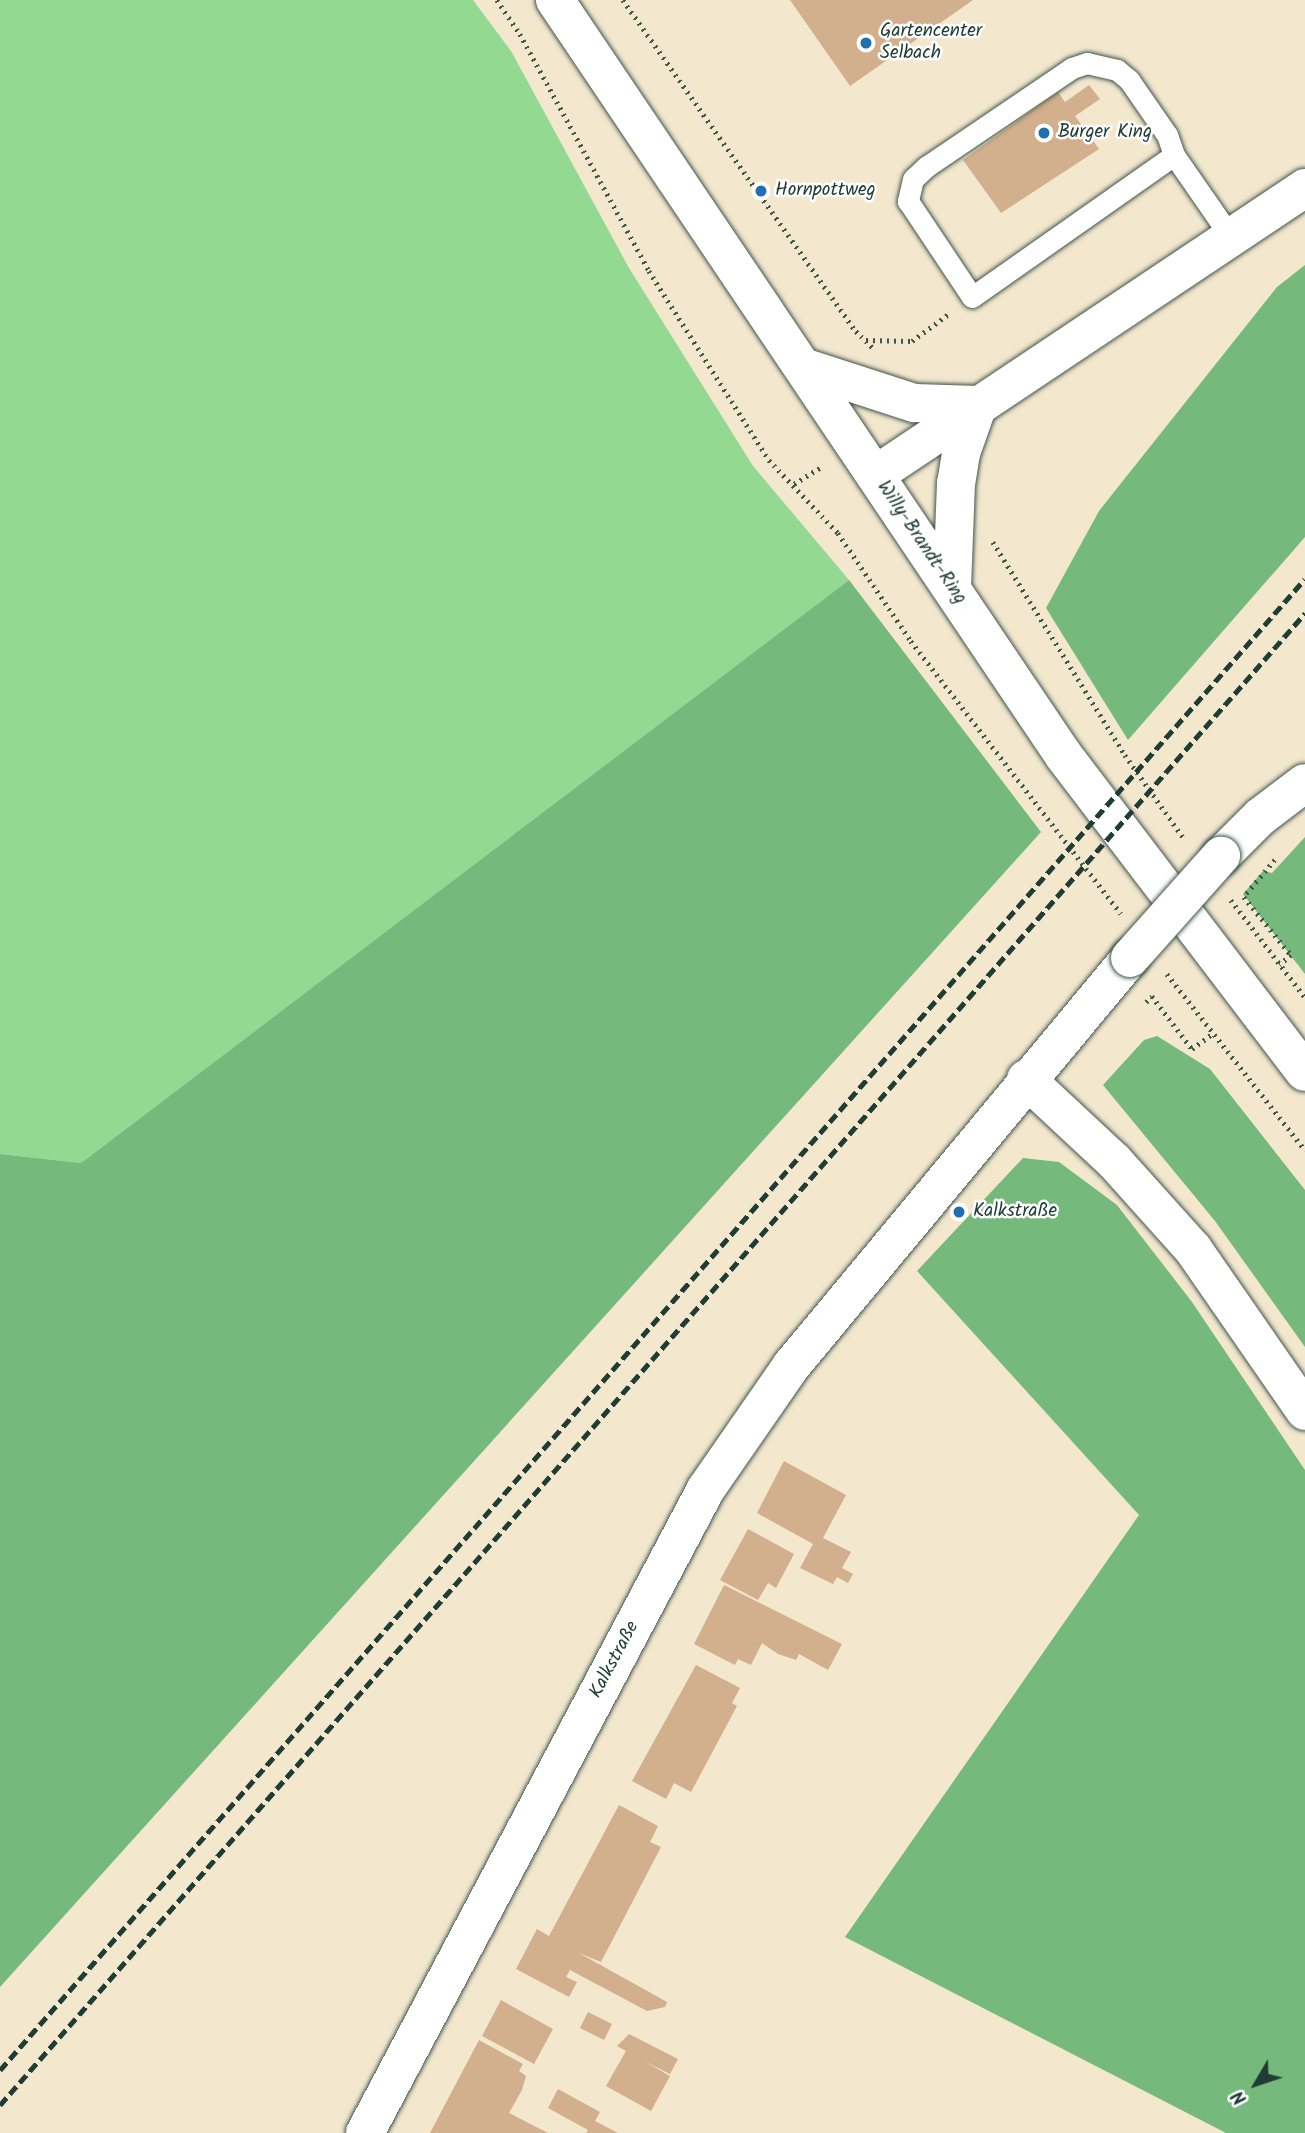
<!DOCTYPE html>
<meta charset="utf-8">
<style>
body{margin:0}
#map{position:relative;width:1305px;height:2133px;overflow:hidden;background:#f3e7ce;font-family:Kalam,sans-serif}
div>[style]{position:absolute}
.green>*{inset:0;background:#93d992}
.forest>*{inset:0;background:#76b97c}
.building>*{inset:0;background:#d2af8d}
.path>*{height:4.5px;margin-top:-2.25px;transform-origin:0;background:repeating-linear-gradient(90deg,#3f564b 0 2px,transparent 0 7px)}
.roads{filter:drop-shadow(0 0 2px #3f564b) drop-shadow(0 0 2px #3f564b)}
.lane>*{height:21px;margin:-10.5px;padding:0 10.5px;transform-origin:10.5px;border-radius:10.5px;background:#fff}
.street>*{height:38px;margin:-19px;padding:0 19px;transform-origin:19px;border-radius:19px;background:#fff}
.secondary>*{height:38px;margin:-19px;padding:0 19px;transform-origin:19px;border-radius:19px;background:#fff}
.primary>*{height:38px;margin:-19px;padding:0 19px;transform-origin:19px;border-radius:19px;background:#fff}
.rail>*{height:5px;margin-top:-2.5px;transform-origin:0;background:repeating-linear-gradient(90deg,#1f3d34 0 10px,transparent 0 15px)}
.bridges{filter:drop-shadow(0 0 2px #3f564b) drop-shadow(0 0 2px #3f564b)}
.secondary-bridge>*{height:38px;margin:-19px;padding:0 19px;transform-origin:19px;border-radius:19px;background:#fff}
.dots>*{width:19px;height:19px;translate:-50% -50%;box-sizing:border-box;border:4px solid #fff;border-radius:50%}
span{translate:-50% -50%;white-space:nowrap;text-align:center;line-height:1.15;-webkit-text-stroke:5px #fff;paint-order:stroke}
.poi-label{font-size:19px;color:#1f3d34}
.left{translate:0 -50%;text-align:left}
.street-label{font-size:19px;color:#1f3d34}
.north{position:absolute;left:1221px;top:2049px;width:70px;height:70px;-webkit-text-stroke:5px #fff;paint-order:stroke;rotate:231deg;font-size:19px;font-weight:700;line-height:28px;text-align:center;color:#1f3d34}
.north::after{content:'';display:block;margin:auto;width:24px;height:32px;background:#1f3d34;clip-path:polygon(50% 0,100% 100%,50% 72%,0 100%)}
</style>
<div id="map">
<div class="green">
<div style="clip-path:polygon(0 0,473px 0,511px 51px,629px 268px,753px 466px,849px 580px,81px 1163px,0 1154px)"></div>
</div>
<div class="forest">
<div style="clip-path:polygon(1305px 265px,1305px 537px,1128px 740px,1046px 608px,1099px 511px,1277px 287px)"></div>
<div style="clip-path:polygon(849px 580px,1041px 832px,0 1987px,0 1154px,81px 1163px)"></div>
<div style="clip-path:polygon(1305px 837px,1305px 974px,1243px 894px,1263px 871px,1272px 873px)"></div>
<div style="clip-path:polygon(1157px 1036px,1210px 1069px,1305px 1190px,1305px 1347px,1215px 1221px,1103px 1085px,1144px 1040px)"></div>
<div style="clip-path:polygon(1023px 1158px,1059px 1162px,1117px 1205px,1192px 1302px,1305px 1470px,1305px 2133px,1226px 2133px,845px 1937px,1139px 1515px,917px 1271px)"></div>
</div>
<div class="building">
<div style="clip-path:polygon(790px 0,973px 0,850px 86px)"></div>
<div style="clip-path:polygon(1089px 85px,1100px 99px,1075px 116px,1099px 149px,1001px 213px,963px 160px,1058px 92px,1065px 102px)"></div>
<div style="clip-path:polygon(784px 1461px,846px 1495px,823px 1538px,851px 1552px,842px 1568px,853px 1574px,848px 1583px,837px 1577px,833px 1584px,800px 1568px,813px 1544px,757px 1513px)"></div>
<div style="clip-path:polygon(748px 1529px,794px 1554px,776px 1588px,768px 1583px,758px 1600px,720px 1580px)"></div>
<div style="clip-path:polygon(724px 1585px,842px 1644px,828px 1670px,799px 1654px,796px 1660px,778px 1654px,762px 1643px,751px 1665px,738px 1659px,735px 1665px,694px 1644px)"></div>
<div style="clip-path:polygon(696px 1665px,740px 1688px,732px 1703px,737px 1706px,691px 1792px,674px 1783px,666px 1799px,632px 1781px)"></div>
<div style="clip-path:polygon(619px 1805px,658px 1826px,650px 1842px,661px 1847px,601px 1962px,579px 1953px,667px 2002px,665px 2007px,647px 2011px,570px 1970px,566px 1977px,577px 1982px,569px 1997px,516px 1969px,537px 1929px,549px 1936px)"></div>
<div style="clip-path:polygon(501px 2000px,553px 2029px,534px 2064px,482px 2036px)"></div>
<div style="clip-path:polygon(588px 2012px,612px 2024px,604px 2040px,580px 2028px)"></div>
<div style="clip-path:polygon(629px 2034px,678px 2059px,670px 2074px,644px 2061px,670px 2076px,651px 2111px,606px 2086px,626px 2051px,617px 2046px)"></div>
<div style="clip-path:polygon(479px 2040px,523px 2064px,519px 2071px,526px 2076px,522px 2090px,509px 2113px,548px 2133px,430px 2133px)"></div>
<div style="clip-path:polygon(558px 2089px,600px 2112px,595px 2121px,618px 2133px,586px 2133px,588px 2130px,548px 2108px)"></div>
</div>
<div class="path">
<div style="left:497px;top:0;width:41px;rotate:55.9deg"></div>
<div style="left:520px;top:34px;width:270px;rotate:61.4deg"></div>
<div style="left:649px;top:271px;width:224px;rotate:57.6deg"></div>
<div style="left:769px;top:460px;width:100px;rotate:46.6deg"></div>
<div style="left:838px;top:533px;width:130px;rotate:55.9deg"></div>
<div style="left:911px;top:641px;width:344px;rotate:52.4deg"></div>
<div style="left:623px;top:0;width:405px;rotate:54.9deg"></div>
<div style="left:856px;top:331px;width:27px;rotate:45deg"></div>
<div style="left:866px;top:340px;width:46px;rotate:1.2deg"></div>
<div style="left:912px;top:341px;width:47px;rotate:-36.4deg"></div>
<div style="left:794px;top:484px;width:34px;rotate:-32deg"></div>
<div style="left:993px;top:542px;width:251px;rotate:58.2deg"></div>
<div style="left:1125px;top:755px;width:104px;rotate:54.8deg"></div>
<div style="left:1275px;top:860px;width:48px;rotate:130deg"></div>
<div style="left:1244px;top:897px;width:75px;rotate:51deg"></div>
<div style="left:1291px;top:955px;width:15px;rotate:138deg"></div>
<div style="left:1231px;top:900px;width:122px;rotate:52.7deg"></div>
<div style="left:1167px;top:974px;width:224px;rotate:51.9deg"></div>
<div style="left:1146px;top:1002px;width:8px;rotate:-45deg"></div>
<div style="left:1152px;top:996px;width:66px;rotate:53deg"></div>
<div style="left:1192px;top:1049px;width:26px;rotate:-37deg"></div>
</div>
<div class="roads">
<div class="lane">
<div style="left:1174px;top:155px;width:21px;rotate:-109deg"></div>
<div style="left:1167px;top:135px;width:67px;rotate:-124.6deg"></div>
<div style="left:1129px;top:80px;width:16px;rotate:-140deg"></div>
<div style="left:1117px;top:70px;width:31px;rotate:-167deg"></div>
<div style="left:1087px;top:63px;width:16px;rotate:162deg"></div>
<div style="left:1072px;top:68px;width:175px;rotate:145.9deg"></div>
<div style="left:927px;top:166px;width:19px;rotate:137deg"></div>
<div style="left:913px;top:179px;width:23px;rotate:103deg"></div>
<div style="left:908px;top:201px;width:115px;rotate:56.3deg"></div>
<div style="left:972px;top:297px;width:247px;rotate:-35.1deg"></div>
<div style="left:1174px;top:155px;width:98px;rotate:55.3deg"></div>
</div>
<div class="street">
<div style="left:875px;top:475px;width:517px;rotate:-33.72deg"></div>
</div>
<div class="secondary">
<div style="left:1221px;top:856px;width:55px;rotate:-45deg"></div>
<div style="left:1260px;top:817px;width:56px;rotate:-37.1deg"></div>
<div style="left:365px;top:2133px;width:729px;rotate:-62.1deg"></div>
<div style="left:706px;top:1489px;width:151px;rotate:-55.3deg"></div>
<div style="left:792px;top:1365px;width:529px;rotate:-50.29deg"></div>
</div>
<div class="primary">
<div style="left:555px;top:0;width:911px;rotate:56.05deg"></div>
<div style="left:1064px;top:756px;width:397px;rotate:52.7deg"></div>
<div style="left:803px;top:367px;width:117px;rotate:18deg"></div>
<div style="left:914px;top:403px;width:64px;rotate:1.8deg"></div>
<div style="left:978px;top:405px;width:51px;rotate:109.5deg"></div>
<div style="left:961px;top:453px;width:30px;rotate:99deg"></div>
<div style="left:956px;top:483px;width:105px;rotate:92.2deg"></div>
<div style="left:1026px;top:1079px;width:120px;rotate:43deg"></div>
<div style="left:1114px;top:1161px;width:118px;rotate:48.1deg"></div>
<div style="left:1193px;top:1249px;width:197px;rotate:55.3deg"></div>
</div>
</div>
<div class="rail">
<div style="left:0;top:2070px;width:1981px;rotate:-48.81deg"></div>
<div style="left:0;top:2105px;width:1982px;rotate:-48.82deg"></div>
</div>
<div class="bridges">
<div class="secondary-bridge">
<div style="left:1130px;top:958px;width:137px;rotate:-48.3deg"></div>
</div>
</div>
<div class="dots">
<div style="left:866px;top:43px;background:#1f6fb2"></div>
<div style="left:1044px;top:133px;background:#1f6fb2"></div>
<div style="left:761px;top:191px;background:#1f6fb2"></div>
<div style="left:959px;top:1212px;background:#1f6fb2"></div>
</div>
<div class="poi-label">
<span class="left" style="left:880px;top:43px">Gartencenter<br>Selbach</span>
<span class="left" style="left:1058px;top:133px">Burger King</span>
<span class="left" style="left:775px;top:191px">Hornpottweg</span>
<span class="left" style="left:973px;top:1212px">Kalkstraße</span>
</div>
<div class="street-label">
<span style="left:921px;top:543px;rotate:56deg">Willy-Brandt-Ring</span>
<span style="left:615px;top:1660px;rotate:-62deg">Kalkstraße</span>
</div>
<div class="north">N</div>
</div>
